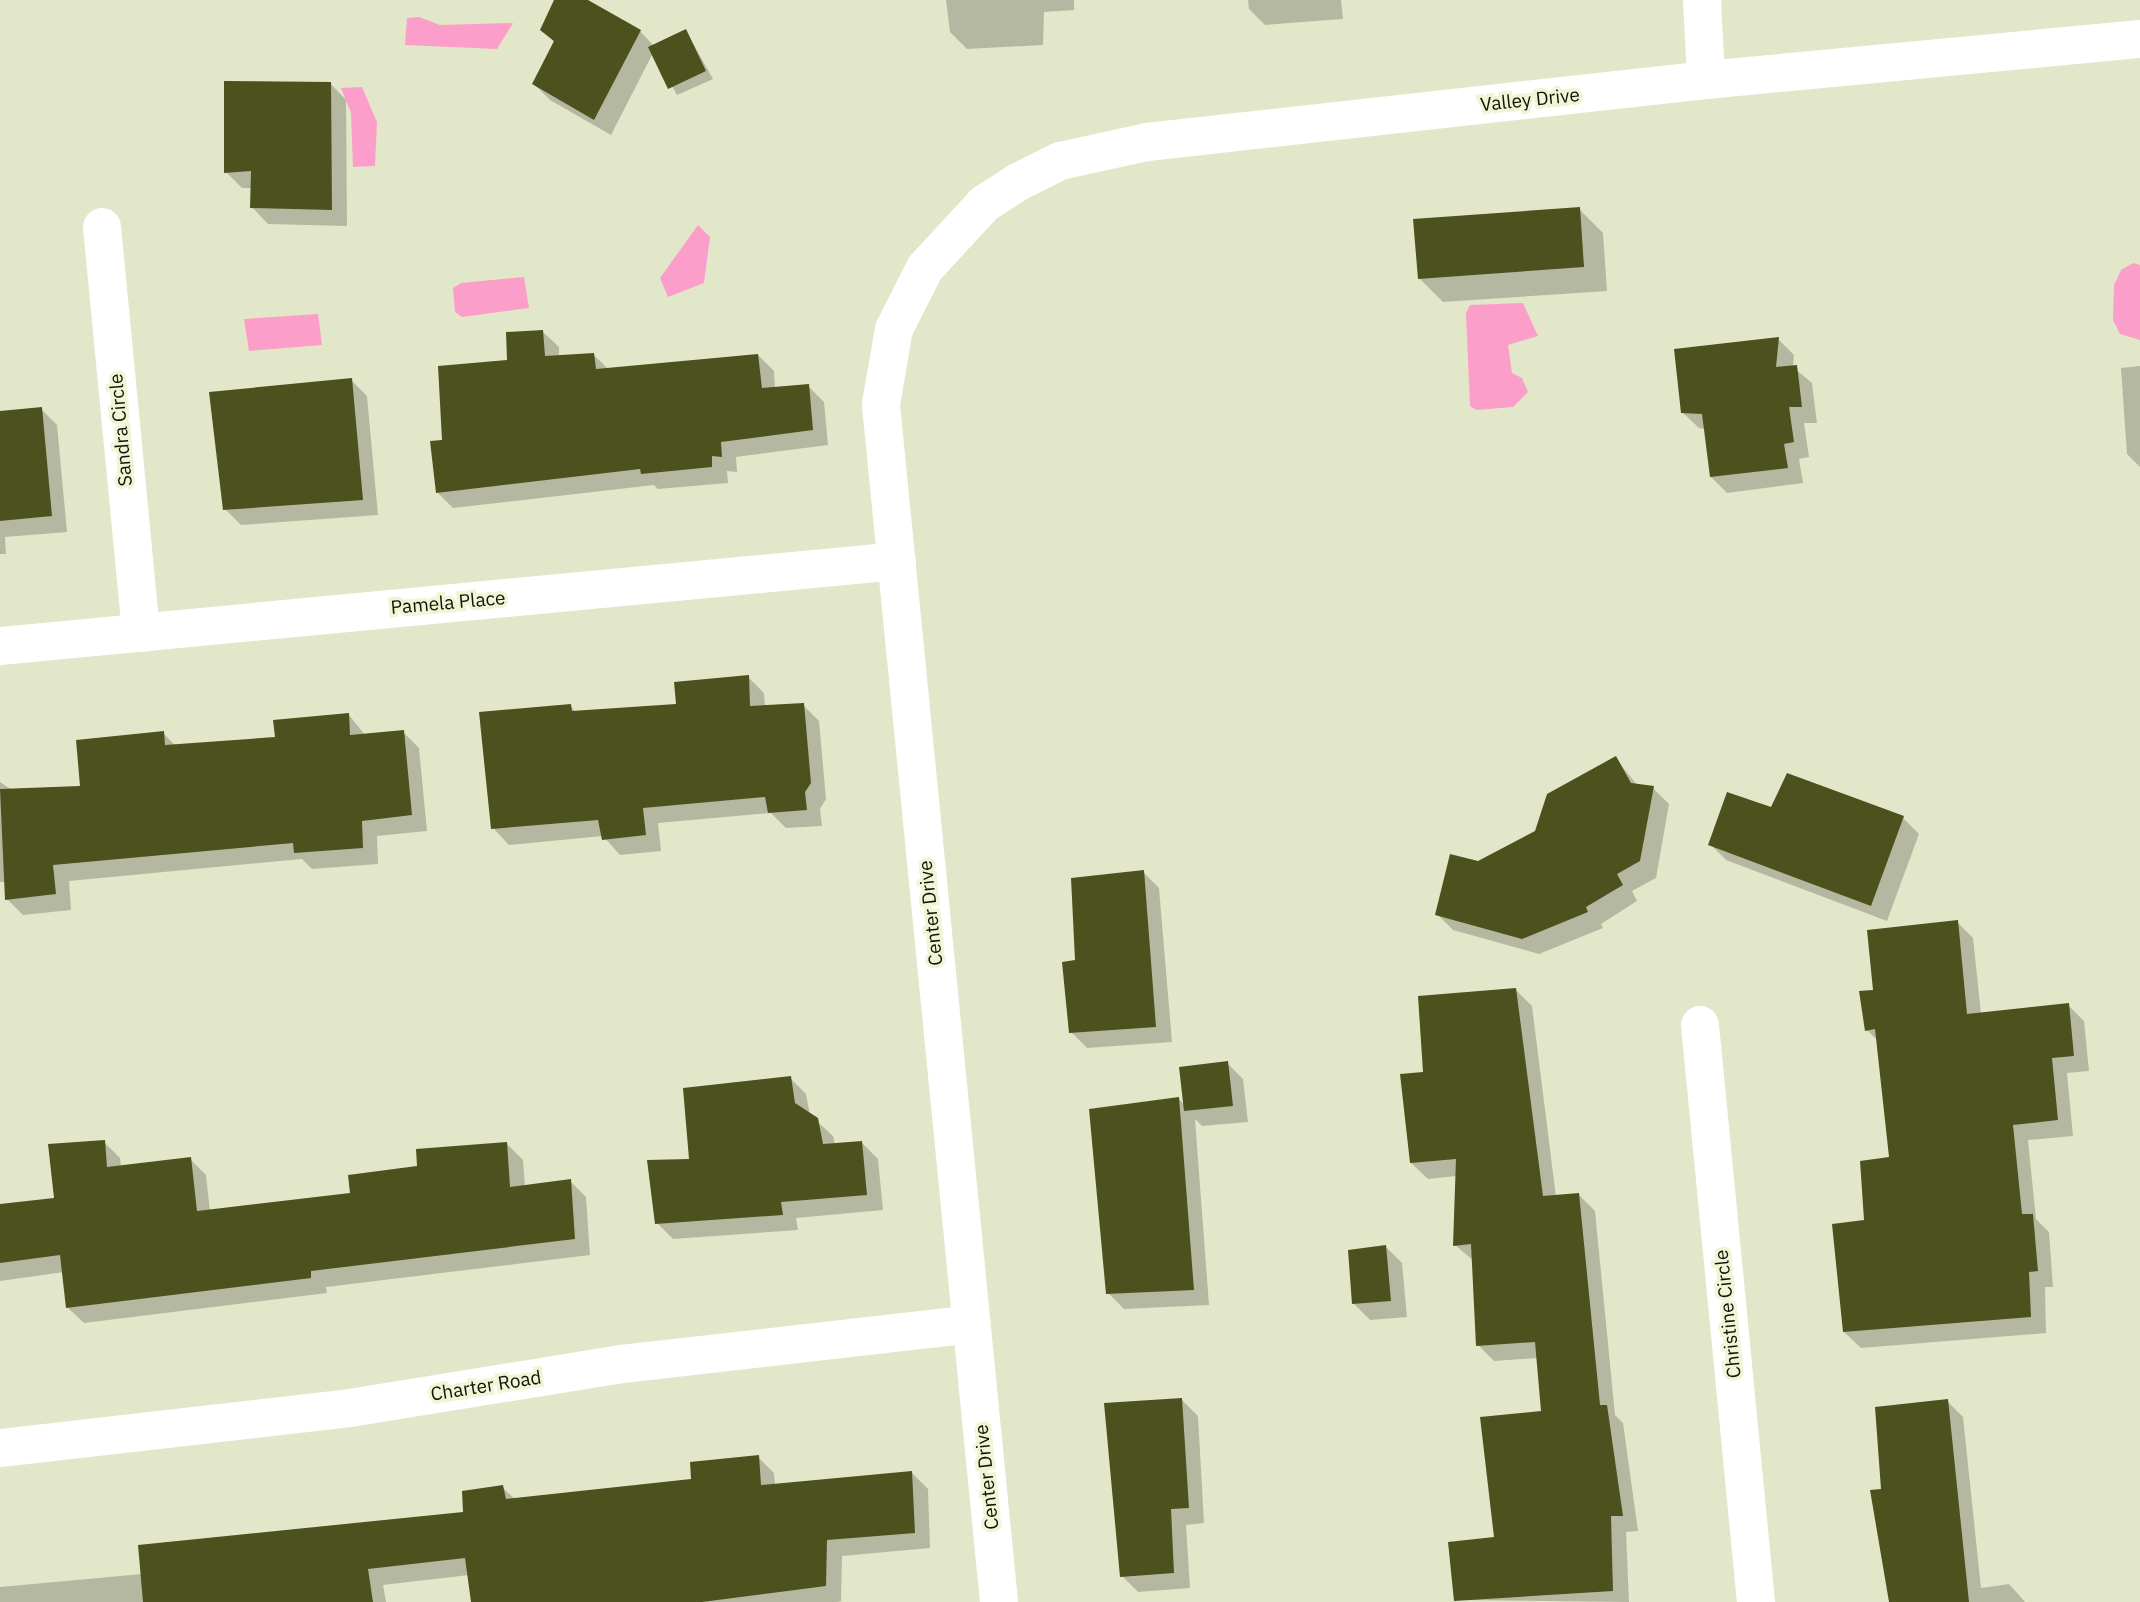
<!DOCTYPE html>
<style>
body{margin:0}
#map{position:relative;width:2140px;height:1602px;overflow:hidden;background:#e3e7c9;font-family:"IBM Plex Sans",sans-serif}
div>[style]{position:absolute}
.water>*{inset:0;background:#fb9eca}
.shadow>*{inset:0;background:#0003}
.building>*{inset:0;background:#4d511d}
.minor>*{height:38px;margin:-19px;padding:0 19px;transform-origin:19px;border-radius:19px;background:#fff}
span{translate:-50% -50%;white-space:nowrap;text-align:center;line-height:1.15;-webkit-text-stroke:7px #f1f5d6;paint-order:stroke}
.street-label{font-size:19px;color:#121308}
</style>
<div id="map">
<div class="water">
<div style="clip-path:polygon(419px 17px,440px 25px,513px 23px,497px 49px,405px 45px,407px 18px)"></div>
<div style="clip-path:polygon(362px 87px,377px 122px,375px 166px,353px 167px,351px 113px,341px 88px)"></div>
<div style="clip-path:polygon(698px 225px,710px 237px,704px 283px,668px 297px,660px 278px)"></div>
<div style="clip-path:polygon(2133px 263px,2140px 265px,2140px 340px,2120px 334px,2113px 320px,2114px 285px,2121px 270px)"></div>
<div style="clip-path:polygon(524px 277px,529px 308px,462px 317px,455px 312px,453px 288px,461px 283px)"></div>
<div style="clip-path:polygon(1523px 303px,1538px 336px,1508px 345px,1512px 373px,1522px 378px,1528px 392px,1513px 407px,1476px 410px,1470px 406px,1466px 313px,1470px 305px)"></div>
<div style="clip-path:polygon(318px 314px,322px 345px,249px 351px,244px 319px)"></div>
</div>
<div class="shadow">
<div style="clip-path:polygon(580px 0,640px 31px,654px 46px,686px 31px,713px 79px,677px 95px,653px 53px,611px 135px,550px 100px,534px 84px,555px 43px,542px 30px)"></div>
<div style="clip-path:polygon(946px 0,1074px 0,1074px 10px,1044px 12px,1043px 45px,967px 49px,950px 32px)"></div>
<div style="clip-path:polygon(1248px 0,1341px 0,1343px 19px,1265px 25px,1249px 9px)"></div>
<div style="clip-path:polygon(330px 83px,346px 100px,347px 226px,268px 224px,252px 207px,252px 188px,242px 188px,226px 172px)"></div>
<div style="clip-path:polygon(1579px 209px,1603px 233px,1607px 291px,1443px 302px,1419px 278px)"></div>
<div style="clip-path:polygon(543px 332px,559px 347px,559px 357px,593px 354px,608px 369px,758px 355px,774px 371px,775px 389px,808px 386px,824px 402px,828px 445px,736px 457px,737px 472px,727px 471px,728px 483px,658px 489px,654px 485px,453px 508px,437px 492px,444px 442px,509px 362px)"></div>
<div style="clip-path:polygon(1778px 339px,1794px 355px,1793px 367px,1812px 383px,1817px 423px,1804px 423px,1809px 457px,1799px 459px,1803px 483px,1727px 493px,1711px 477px,1705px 429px,1699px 428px,1682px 412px)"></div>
<div style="clip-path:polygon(2140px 366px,2140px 467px,2127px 454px,2121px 368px)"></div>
<div style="clip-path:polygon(351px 380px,367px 396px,378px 515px,241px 525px,225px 509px)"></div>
<div style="clip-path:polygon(41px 409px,57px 425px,67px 532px,5px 537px,6px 554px,0 554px,0 413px)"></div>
<div style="clip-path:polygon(748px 677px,764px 693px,765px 707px,803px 705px,819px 721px,826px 799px,820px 809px,822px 826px,786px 828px,771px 813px,658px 823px,661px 851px,620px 855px,603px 836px,509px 845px,493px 828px,570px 706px,576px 712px,678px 705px)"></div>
<div style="clip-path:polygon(349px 715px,365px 735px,403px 732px,419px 748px,427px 831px,377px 836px,378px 864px,312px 869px,302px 859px,69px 881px,71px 910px,23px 915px,7px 899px,5px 882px,0 882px,0 782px,12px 790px,82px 788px,163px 733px,176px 746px,277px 739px)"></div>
<div style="clip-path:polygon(1616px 759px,1638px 786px,1653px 788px,1669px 804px,1656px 878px,1632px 891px,1637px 901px,1601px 924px,1603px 928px,1539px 954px,1453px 930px,1437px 914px,1478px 862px,1536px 832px)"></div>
<div style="clip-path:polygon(1772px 809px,1903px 818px,1919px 834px,1887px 921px,1726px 860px,1710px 844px)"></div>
<div style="clip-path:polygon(1143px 872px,1159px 888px,1172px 1042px,1087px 1048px,1071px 1032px,1077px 961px)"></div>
<div style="clip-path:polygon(1957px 922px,1973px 938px,1981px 1014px,2068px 1005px,2084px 1021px,2089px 1071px,2067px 1073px,2073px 1136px,2028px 1140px,2036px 1219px,2049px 1232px,2053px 1287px,2045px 1287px,2046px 1333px,1861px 1348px,1844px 1332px,1866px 1221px,1891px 1159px,1878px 1041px,1867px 1030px,1875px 991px)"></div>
<div style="clip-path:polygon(1515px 989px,1532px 1006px,1556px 1197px,1579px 1195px,1595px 1211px,1615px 1415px,1623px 1423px,1638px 1531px,1626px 1532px,1629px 1602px,1456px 1600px,1496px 1538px,1543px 1413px,1538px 1358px,1494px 1361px,1478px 1345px,1474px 1261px,1455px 1245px,1457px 1176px,1428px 1179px,1411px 1163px,1425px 1073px)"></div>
<div style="clip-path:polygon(1227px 1063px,1243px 1079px,1248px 1122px,1202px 1126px,1195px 1119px,1209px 1305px,1124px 1309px,1108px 1293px,1179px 1099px,1185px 1106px)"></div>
<div style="clip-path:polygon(790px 1078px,806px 1094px,810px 1115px,833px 1136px,835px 1145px,862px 1143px,878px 1159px,883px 1210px,796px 1218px,798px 1230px,673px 1239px,657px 1223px,691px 1161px)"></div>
<div style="clip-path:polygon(104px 1142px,120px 1158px,121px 1167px,190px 1159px,206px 1175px,210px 1211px,351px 1195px,419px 1168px,506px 1143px,523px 1160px,525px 1187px,570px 1181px,586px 1197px,590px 1255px,326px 1287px,327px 1293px,84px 1323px,67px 1307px,64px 1272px,0 1281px,0 1206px,55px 1199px)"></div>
<div style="clip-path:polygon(1386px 1247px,1402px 1263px,1407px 1317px,1370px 1320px,1354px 1304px)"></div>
<div style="clip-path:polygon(1182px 1400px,1198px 1416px,1204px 1523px,1186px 1525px,1190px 1588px,1138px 1592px,1122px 1576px)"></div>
<div style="clip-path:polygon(1947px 1401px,1963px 1417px,1981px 1588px,2009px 1584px,2025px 1602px,1891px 1602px,1872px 1491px,1883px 1490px)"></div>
<div style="clip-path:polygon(758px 1457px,774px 1473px,775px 1485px,912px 1473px,928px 1489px,930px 1548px,842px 1556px,841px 1601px,837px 1602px,473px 1602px,469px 1575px,383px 1585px,386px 1602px,0 1602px,0 1587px,142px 1574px,465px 1513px,502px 1487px,516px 1500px,693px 1480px)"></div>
</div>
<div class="building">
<div style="clip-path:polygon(554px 0,588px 0,641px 30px,594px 120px,532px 84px,554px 41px,540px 30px)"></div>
<div style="clip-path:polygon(686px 29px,706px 71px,668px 89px,648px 47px)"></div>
<div style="clip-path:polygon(224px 81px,331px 82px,332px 210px,250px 208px,251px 171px,224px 173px)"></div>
<div style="clip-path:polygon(1580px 207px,1584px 267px,1418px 279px,1413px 219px)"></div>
<div style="clip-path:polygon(543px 330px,545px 356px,594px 353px,596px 369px,758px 354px,762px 388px,809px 384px,813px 430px,721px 442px,722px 457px,712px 456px,712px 467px,641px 474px,640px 469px,436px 493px,430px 441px,442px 440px,438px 366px,507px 360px,506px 332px)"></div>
<div style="clip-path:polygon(1779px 337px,1776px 367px,1797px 365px,1802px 407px,1789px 407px,1794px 442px,1784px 444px,1788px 468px,1710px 477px,1702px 414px,1681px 413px,1674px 349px)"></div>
<div style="clip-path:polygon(352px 378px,363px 500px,223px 510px,209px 392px)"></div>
<div style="clip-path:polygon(42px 407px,52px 516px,0 521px,0 411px)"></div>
<div style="clip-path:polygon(749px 675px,750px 706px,804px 703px,811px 783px,805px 792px,807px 810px,768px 813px,765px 797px,643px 808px,646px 835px,602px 840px,598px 820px,491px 829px,479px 712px,571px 704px,572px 711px,676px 704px,674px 682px)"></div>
<div style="clip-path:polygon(349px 713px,350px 735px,404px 730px,412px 815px,362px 821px,363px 848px,294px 853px,293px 843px,53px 865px,56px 894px,5px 900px,0 789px,80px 786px,76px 740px,164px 731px,165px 745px,275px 737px,273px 720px)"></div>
<div style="clip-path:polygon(1616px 756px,1631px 783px,1654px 786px,1640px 861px,1617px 874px,1623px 885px,1586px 907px,1588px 912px,1522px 939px,1435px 915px,1450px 854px,1478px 861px,1535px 831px,1547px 794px)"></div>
<div style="clip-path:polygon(1787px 773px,1904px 816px,1871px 906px,1708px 845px,1727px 792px,1771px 807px)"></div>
<div style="clip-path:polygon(1144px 870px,1156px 1027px,1069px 1033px,1062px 962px,1075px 960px,1071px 878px)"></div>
<div style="clip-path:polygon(1958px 920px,1967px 1014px,2069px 1003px,2074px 1056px,2052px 1058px,2058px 1120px,2013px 1125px,2022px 1214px,2033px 1214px,2038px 1271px,2029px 1272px,2031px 1317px,1843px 1332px,1832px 1224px,1864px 1220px,1860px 1161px,1889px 1157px,1875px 1029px,1865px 1031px,1859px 991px,1873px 990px,1867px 930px)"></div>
<div style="clip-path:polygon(1516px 988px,1543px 1196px,1579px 1193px,1600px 1405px,1607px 1405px,1623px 1516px,1611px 1516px,1613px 1591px,1454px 1601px,1448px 1542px,1494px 1537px,1480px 1417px,1541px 1411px,1535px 1342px,1476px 1346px,1471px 1244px,1453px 1246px,1456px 1159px,1410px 1163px,1400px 1074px,1423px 1072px,1418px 996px)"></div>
<div style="clip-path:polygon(1228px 1061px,1233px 1106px,1184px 1111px,1179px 1067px)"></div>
<div style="clip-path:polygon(791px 1076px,795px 1103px,818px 1118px,823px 1144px,862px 1141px,867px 1195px,781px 1202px,783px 1215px,655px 1224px,647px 1160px,689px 1159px,683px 1088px)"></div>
<div style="clip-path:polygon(1179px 1097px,1194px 1290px,1106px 1294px,1089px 1109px)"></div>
<div style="clip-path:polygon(105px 1140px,107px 1167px,191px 1157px,197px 1211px,350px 1193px,348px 1175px,417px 1166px,416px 1149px,507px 1142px,510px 1187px,571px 1179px,575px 1239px,311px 1271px,311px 1278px,66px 1308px,60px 1255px,0 1263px,0 1204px,54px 1198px,48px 1144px)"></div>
<div style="clip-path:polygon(1386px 1245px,1391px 1301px,1352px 1304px,1348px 1250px)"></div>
<div style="clip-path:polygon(1182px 1398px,1189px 1508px,1171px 1509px,1174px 1573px,1120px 1577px,1104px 1403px)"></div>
<div style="clip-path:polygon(1948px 1399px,1969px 1602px,1889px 1602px,1870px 1490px,1881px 1489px,1875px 1407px)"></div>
<div style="clip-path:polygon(759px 1455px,761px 1485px,912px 1471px,915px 1533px,827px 1540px,826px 1586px,702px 1602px,471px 1602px,465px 1558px,368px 1569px,373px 1602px,143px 1602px,138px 1545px,463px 1512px,462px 1491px,503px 1485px,506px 1499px,691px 1479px,690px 1462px)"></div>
</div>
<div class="minor">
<div style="left:1702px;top:0;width:80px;rotate:87.1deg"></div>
<div style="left:102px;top:227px;width:408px;rotate:84.5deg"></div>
<div style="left:0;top:646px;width:901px;rotate:-5.41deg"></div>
<div style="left:1700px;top:1025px;width:580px;rotate:84.46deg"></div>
<div style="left:0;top:1448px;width:352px;rotate:-6.5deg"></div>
<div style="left:350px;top:1408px;width:276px;rotate:-9.2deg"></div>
<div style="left:622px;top:1364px;width:352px;rotate:-6.5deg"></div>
<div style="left:999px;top:1602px;width:1204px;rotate:-95.63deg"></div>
<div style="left:881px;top:404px;width:76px;rotate:-80.2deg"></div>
<div style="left:894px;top:329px;width:68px;rotate:-63.1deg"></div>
<div style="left:925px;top:268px;width:87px;rotate:-47.3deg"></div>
<div style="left:984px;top:204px;width:40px;rotate:-32.9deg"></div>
<div style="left:1018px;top:182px;width:47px;rotate:-26.6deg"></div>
<div style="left:1060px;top:161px;width:89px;rotate:-12.3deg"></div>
<div style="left:1147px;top:142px;width:562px;rotate:-6.33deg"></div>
<div style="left:1706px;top:80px;width:436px;rotate:-5.4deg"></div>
</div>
<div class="street-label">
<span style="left:1530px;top:100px;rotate:-6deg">Valley Drive</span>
<span style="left:121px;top:430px;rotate:-95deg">Sandra Circle</span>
<span style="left:448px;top:603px;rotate:-5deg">Pamela Place</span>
<span style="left:931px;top:913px;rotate:-96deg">Center Drive</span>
<span style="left:1728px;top:1314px;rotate:-96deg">Christine Circle</span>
<span style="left:486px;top:1386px;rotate:-9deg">Charter Road</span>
<span style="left:987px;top:1477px;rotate:-96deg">Center Drive</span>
</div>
</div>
